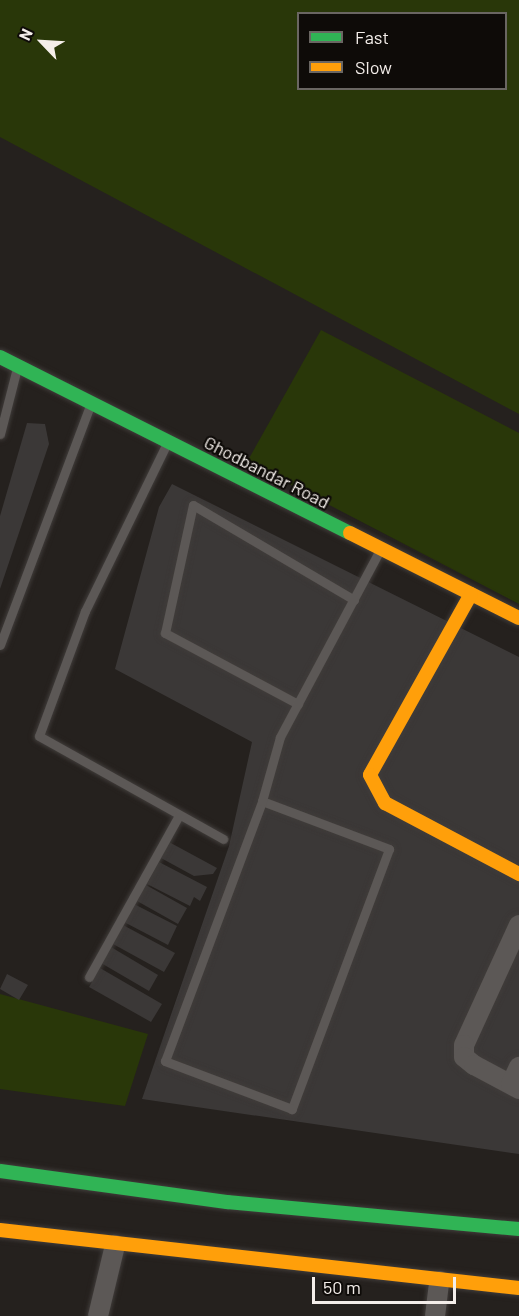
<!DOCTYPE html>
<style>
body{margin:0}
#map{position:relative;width:519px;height:1316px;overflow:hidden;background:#25211e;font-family:Barlow,sans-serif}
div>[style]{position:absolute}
.green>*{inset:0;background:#293709}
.building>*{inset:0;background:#3b3837}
.roads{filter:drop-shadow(0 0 2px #403c3a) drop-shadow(0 0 2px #403c3a)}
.lane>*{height:9px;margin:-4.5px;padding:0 4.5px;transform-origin:4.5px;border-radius:4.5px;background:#5c5856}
.street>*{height:20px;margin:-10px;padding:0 10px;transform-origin:10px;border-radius:10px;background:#5c5856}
.fast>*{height:14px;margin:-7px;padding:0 7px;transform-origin:7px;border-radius:7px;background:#30b455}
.slow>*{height:14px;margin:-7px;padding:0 7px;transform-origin:7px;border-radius:7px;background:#ff9f0a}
span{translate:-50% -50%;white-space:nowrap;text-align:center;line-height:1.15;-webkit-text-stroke:4.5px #0e0b08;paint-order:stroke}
.street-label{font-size:18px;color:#f4eeea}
.legend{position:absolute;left:297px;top:12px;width:210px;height:78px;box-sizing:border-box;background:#0e0b08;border:2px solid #6a6662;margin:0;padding:8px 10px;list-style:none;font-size:18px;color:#f4eeea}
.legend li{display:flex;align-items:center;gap:12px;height:30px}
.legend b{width:30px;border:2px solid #6a6662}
.north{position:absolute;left:12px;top:12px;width:60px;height:60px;-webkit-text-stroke:4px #0e0b08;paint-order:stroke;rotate:295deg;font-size:16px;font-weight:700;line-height:24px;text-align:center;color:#f4eeea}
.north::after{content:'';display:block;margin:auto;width:21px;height:27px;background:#f4eeea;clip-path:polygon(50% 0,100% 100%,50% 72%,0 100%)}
.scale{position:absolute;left:312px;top:1277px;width:144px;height:27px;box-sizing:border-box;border:3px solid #f4eeea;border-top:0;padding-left:8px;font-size:18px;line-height:21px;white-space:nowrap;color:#f4eeea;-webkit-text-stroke:4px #0e0b08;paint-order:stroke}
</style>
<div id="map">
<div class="green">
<div style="clip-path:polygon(evenodd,0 0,519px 0,519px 414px,0 137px,0 0,298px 14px,506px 14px,506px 88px,298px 88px,298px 14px)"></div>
<div style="clip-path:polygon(321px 330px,519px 433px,519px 604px,247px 462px)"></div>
<div style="clip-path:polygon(0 994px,148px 1034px,125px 1106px,0 1089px)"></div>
</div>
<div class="building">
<div style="clip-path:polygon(27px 423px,45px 424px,49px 444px,0 589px,0 516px)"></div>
<div style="clip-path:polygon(172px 484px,519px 657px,519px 1154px,142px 1099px,229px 846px,252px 742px,115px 669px,159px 507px)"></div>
<div style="clip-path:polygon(169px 842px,217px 868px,213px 874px,194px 876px,161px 858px)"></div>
<div style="clip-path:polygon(159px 862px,207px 887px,200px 901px,194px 897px,190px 906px,147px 884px)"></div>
<div style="clip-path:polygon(146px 885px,187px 908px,178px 924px,137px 901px)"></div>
<div style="clip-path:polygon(134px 904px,177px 926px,168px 945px,124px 922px)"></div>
<div style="clip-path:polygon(123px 925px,175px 953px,164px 972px,113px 944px)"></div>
<div style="clip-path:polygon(111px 947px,158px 975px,149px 991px,101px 963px)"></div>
<div style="clip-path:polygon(100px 968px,162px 1004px,151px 1022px,89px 987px)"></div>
<div style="clip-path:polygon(7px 974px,28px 985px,19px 1000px,0 989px)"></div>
</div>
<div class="roads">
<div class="lane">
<div style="left:0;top:434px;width:68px;rotate:-75.6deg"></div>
<div style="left:167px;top:443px;width:187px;rotate:116deg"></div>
<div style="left:85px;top:611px;width:133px;rotate:110.2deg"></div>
<div style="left:39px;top:736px;width:211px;rotate:29.2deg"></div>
<div style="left:0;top:645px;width:256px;rotate:-69.4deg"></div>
<div style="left:298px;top:704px;width:151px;rotate:-151.9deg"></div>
<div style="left:165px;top:633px;width:131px;rotate:-77.7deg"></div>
<div style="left:193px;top:505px;width:187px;rotate:30.5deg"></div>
<div style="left:262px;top:801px;width:136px;rotate:20.7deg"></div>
<div style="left:389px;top:849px;width:278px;rotate:110.5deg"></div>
<div style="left:292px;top:1109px;width:136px;rotate:-159.3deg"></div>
<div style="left:165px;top:1061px;width:278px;rotate:-69.5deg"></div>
<div style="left:262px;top:801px;width:66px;rotate:-74.3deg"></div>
<div style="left:280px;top:737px;width:212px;rotate:-61.9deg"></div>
<div style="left:89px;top:977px;width:185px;rotate:-60.9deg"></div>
</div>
<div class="street">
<div style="left:519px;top:925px;width:132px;rotate:114.6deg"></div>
<div style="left:464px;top:1045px;width:12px;rotate:90deg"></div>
<div style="left:464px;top:1057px;width:13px;rotate:39deg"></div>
<div style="left:474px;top:1065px;width:51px;rotate:28.1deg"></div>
<div style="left:511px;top:1084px;width:19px;rotate:-65deg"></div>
<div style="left:98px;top:1316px;width:73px;rotate:-76.5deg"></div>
<div style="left:435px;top:1316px;width:35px;rotate:-83deg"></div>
</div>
<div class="fast">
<div style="left:0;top:357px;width:392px;rotate:26.7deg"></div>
<div style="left:0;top:1171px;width:229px;rotate:7.8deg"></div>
<div style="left:227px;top:1202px;width:293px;rotate:5.3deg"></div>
</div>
<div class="slow">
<div style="left:350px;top:533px;width:189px;rotate:26.7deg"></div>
<div style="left:471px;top:594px;width:207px;rotate:119.2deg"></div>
<div style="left:370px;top:775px;width:32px;rotate:62deg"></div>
<div style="left:385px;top:803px;width:152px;rotate:27.9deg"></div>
<div style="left:0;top:1230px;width:522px;rotate:6.38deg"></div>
</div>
</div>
<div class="street-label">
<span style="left:267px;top:472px;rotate:27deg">Ghodbandar Road</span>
</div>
<ul class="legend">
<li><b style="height:8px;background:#30b455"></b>Fast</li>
<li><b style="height:8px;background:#ff9f0a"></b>Slow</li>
</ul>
<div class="north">N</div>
<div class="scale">50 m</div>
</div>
